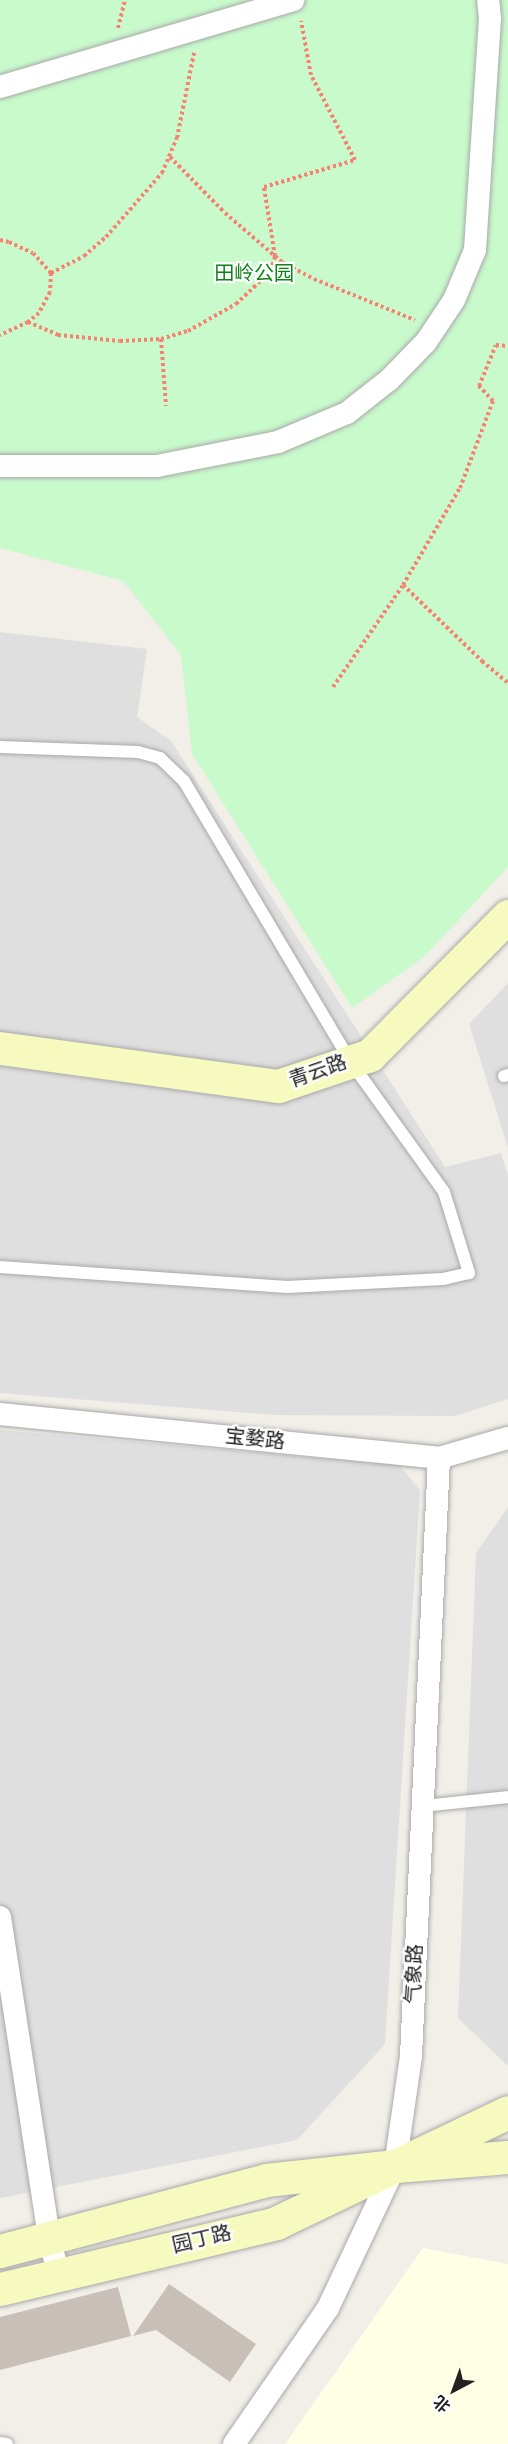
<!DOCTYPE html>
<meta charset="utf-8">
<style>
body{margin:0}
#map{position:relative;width:508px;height:2444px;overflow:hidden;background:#f2efe9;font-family:"Source Sans 3","Noto Sans SC",sans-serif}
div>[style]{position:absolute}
.residential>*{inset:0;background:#e0dfdf}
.education>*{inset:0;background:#ffffe5}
.park>*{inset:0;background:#c8facc}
.building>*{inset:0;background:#c7bfb8}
.path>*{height:4px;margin-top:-2px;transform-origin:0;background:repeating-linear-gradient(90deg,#fa8072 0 3px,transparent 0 6px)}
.roads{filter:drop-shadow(0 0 2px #a9a9a9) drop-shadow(0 0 2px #a9a9a9)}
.lane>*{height:12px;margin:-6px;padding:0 6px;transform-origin:6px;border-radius:6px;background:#fff}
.street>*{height:22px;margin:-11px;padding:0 11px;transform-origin:11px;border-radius:11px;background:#fff}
.secondary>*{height:33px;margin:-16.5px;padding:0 16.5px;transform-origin:16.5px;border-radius:16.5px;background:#f7fabf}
span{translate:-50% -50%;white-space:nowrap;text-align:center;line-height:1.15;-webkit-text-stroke:4.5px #fff;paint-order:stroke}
.park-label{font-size:20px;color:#0c8416}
.street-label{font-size:20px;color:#222}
.north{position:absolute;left:424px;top:2360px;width:60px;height:60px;-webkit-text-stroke:4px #fff;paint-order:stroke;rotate:221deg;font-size:16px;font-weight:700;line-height:24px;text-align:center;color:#222}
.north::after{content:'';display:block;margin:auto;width:21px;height:27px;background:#222;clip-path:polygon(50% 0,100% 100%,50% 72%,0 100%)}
</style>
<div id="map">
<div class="residential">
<div style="clip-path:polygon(0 632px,147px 649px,137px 717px,171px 741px,445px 1167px,501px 1153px,508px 1175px,508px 1399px,455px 1416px,276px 1415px,0 1393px)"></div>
<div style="clip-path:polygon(508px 983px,508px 1148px,469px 1024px)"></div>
<div style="clip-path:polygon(0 1430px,399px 1465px,420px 1490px,385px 2044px,297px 2140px,0 2198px)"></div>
<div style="clip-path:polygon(508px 1507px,508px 2066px,458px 2018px,476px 1553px)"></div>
</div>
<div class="education">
<div style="clip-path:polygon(423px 2248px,508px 2264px,508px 2444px,285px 2444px)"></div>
</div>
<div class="park">
<div style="clip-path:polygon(0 0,508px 0,508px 867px,424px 957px,352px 1008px,192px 754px,181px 655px,123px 581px,0 548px)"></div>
</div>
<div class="building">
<div style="clip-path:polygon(169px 2284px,256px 2344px,230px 2382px,156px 2330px,133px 2336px)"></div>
<div style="clip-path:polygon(118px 2287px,131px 2336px,0 2370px,0 2317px)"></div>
</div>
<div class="path">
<div style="left:118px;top:28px;width:29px;rotate:-76deg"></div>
<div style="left:170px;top:157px;width:78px;rotate:45.5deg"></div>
<div style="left:225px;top:213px;width:75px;rotate:40.7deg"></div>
<div style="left:282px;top:262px;width:36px;rotate:28deg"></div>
<div style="left:314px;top:279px;width:109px;rotate:22.1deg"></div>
<div style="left:0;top:240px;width:9px;rotate:13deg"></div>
<div style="left:9px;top:242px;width:26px;rotate:25deg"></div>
<div style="left:33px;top:253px;width:27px;rotate:48deg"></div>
<div style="left:51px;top:273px;width:19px;rotate:93deg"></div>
<div style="left:50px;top:292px;width:24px;rotate:118deg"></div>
<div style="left:39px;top:313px;width:14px;rotate:141deg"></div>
<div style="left:28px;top:322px;width:31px;rotate:155deg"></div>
<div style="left:51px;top:273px;width:37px;rotate:-27deg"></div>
<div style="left:84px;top:256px;width:29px;rotate:-41deg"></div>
<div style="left:106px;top:237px;width:85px;rotate:-48.8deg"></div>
<div style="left:162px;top:173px;width:38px;rotate:-67deg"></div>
<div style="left:177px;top:138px;width:87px;rotate:-78.7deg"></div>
<div style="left:28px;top:322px;width:33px;rotate:23deg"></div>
<div style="left:58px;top:335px;width:62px;rotate:5.5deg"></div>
<div style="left:120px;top:341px;width:41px;rotate:-2.8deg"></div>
<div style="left:161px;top:339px;width:28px;rotate:-17deg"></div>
<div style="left:188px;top:331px;width:55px;rotate:-29.4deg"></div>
<div style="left:236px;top:304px;width:48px;rotate:-43.3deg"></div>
<div style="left:271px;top:271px;width:16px;rotate:-75deg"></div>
<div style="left:275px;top:256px;width:70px;rotate:-99.1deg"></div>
<div style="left:264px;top:187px;width:95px;rotate:-16.5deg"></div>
<div style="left:355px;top:160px;width:96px;rotate:-117.4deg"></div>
<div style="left:311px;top:75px;width:55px;rotate:-100.5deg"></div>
<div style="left:161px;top:339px;width:67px;rotate:85.7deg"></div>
<div style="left:403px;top:585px;width:110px;rotate:43.9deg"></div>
<div style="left:482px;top:661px;width:34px;rotate:40deg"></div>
<div style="left:333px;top:687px;width:124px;rotate:-55.5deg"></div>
<div style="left:403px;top:585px;width:113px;rotate:-59.6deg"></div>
<div style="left:460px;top:488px;width:93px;rotate:-69.2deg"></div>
<div style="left:493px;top:401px;width:21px;rotate:-133deg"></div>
<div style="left:479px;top:386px;width:44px;rotate:-67.5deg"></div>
<div style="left:496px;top:345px;width:12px;rotate:5deg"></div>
</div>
<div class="roads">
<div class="lane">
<div style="left:0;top:747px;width:138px;rotate:2.1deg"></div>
<div style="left:138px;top:752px;width:23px;rotate:15deg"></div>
<div style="left:160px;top:758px;width:33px;rotate:44deg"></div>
<div style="left:184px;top:781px;width:326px;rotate:59.3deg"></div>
<div style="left:350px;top:1061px;width:161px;rotate:54.3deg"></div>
<div style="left:444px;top:1192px;width:85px;rotate:72.8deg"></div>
<div style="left:469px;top:1273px;width:27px;rotate:167deg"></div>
<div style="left:443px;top:1279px;width:156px;rotate:177.1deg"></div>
<div style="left:287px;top:1287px;width:288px;rotate:-176deg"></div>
<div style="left:504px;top:1076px;width:4px;rotate:-14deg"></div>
<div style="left:423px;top:1806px;width:85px;rotate:-6deg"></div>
<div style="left:0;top:2443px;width:7px;rotate:8deg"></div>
</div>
<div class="street">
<div style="left:0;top:87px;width:306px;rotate:-16.5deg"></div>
<div style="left:0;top:466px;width:157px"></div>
<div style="left:157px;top:466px;width:123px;rotate:-11.2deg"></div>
<div style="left:278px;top:442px;width:75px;rotate:-22.8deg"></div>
<div style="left:347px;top:413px;width:53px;rotate:-38.2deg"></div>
<div style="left:389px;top:380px;width:53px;rotate:-45.8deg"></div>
<div style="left:426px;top:342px;width:50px;rotate:-56.3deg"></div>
<div style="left:454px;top:300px;width:54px;rotate:-67.2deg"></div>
<div style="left:475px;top:250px;width:232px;rotate:-86.3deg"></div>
<div style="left:490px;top:18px;width:18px;rotate:-96deg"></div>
<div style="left:0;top:1414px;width:441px;rotate:5.7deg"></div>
<div style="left:439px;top:1458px;width:72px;rotate:-16.2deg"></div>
<div style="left:0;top:1917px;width:326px;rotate:81.3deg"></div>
<div style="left:49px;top:2239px;width:36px;rotate:74deg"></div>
<div style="left:234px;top:2444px;width:165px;rotate:-55.3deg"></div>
<div style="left:328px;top:2308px;width:157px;rotate:-64.7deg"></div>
<div style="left:395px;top:2166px;width:111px;rotate:-81.7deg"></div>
<div style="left:411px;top:2056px;width:599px;rotate:-87.32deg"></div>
</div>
<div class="secondary">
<div style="left:0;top:1048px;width:281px;rotate:7.8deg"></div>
<div style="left:278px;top:1086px;width:97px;rotate:-18.6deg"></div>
<div style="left:370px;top:1055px;width:196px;rotate:-45.2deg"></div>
<div style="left:0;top:2251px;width:275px;rotate:-14.9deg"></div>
<div style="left:266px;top:2180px;width:130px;rotate:-6.2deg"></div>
<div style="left:395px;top:2166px;width:125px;rotate:-25.5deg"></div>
<div style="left:0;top:2289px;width:284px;rotate:-13.4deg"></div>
<div style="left:276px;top:2223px;width:132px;rotate:-25.6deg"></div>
<div style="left:395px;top:2166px;width:113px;rotate:-4.6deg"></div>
</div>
</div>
<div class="park-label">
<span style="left:254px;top:274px">田岭公园</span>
</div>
<div class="street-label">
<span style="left:318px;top:1072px;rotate:-19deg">青云路</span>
<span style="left:255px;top:1440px;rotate:6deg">宝婺路</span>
<span style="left:415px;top:1974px;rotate:-87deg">气象路</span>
<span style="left:202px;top:2240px;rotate:-13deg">园丁路</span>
</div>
<div class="north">北</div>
</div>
